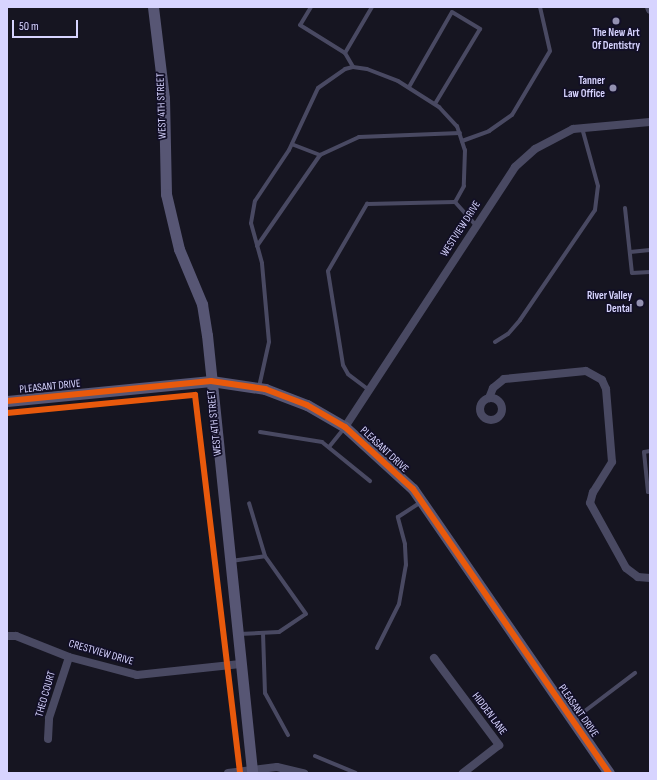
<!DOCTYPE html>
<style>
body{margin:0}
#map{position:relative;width:657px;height:780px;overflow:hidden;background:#161521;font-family:"Sofia Sans Condensed",sans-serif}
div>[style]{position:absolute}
.lane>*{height:4px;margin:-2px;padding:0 2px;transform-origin:2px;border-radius:2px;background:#494962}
.street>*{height:8px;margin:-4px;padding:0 4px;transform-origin:4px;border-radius:4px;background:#494962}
.street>.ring{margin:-4px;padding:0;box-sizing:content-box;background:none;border:8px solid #494962;border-radius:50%}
.secondary>*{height:11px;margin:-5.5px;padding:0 5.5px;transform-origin:5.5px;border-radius:5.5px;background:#575674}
.cycleway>*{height:6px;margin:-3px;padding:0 3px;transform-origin:3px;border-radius:3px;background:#e8590c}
.dots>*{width:11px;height:11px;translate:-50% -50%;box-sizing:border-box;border:2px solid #120f27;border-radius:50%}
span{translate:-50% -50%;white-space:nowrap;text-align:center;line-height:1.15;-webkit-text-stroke:3.5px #120f27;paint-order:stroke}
.poi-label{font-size:11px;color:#d7d4ff;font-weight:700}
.right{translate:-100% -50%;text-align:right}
.street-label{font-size:11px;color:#d7d4ff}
.frame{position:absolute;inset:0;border:8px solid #d7d4ff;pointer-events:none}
.scale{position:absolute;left:12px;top:20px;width:66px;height:18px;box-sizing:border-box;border:2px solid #d7d4ff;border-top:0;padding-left:5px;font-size:12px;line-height:14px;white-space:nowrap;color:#d7d4ff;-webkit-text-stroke:3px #120f27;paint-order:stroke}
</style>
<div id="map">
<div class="lane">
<div style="left:311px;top:7px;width:21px;rotate:121deg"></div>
<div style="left:300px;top:25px;width:53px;rotate:31.9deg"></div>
<div style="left:345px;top:53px;width:16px;rotate:60deg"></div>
<div style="left:345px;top:53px;width:53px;rotate:-59.6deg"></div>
<div style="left:409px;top:87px;width:86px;rotate:-60.2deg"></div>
<div style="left:452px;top:12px;width:33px;rotate:31deg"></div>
<div style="left:480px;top:29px;width:87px;rotate:121deg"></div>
<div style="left:462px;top:141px;width:29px;rotate:-20deg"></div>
<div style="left:489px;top:131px;width:28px;rotate:-35deg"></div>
<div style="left:512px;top:115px;width:74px;rotate:-59.3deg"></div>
<div style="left:550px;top:51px;width:45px;rotate:-102.8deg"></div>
<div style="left:320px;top:155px;width:43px;rotate:-24.8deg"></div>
<div style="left:359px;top:137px;width:101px;rotate:-2.3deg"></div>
<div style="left:625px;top:208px;width:65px;rotate:83.9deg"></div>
<div style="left:632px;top:273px;width:18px;rotate:-3deg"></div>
<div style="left:257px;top:246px;width:111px;rotate:-55.3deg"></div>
<div style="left:320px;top:155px;width:30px;rotate:-159deg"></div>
<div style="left:630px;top:252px;width:20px;rotate:-6deg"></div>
<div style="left:495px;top:342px;width:15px;rotate:-32deg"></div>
<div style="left:508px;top:334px;width:18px;rotate:-49deg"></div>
<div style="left:520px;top:320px;width:133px;rotate:-55.7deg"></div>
<div style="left:595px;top:210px;width:24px;rotate:-83deg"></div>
<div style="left:598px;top:186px;width:60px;rotate:-105.4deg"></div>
<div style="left:259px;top:387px;width:46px;rotate:-77.5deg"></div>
<div style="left:269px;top:342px;width:79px;rotate:-95.1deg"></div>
<div style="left:262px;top:263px;width:41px;rotate:-105.4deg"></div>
<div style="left:251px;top:223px;width:22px;rotate:-80deg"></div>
<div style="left:255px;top:201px;width:61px;rotate:-56.3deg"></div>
<div style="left:289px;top:150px;width:68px;rotate:-64.9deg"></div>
<div style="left:318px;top:88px;width:33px;rotate:-35deg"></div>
<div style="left:345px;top:69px;width:8px;rotate:-14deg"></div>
<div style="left:353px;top:67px;width:14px;rotate:8deg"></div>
<div style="left:367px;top:69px;width:33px;rotate:21deg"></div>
<div style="left:398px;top:81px;width:49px;rotate:32.4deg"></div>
<div style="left:439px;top:107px;width:26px;rotate:47deg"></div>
<div style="left:457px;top:126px;width:25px;rotate:72deg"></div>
<div style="left:465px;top:150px;width:36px;rotate:92deg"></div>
<div style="left:464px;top:186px;width:18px;rotate:119deg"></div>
<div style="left:455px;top:202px;width:31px;rotate:48deg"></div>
<div style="left:369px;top:390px;width:26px;rotate:-143deg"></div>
<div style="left:348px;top:374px;width:10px;rotate:-119deg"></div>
<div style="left:343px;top:365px;width:95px;rotate:-99.1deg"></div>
<div style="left:328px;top:271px;width:78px;rotate:-59.8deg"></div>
<div style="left:367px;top:204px;width:88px;rotate:-1.3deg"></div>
<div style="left:260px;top:432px;width:63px;rotate:9.2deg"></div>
<div style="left:322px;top:442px;width:62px;rotate:39.1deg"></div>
<div style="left:329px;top:447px;width:26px;rotate:-51deg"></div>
<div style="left:650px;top:451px;width:6px;rotate:171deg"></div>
<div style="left:644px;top:452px;width:40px;rotate:84.3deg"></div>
<div style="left:648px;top:492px;width:2px"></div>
<div style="left:231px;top:561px;width:34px;rotate:-8deg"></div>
<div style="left:263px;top:633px;width:60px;rotate:88.1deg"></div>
<div style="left:265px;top:693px;width:48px;rotate:61.3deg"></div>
<div style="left:239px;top:634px;width:40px;rotate:-2.9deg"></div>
<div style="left:279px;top:632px;width:32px;rotate:-34deg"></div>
<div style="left:306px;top:614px;width:71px;rotate:-125.3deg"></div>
<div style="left:265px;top:556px;width:55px;rotate:-106.8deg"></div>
<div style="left:377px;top:648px;width:49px;rotate:-63.4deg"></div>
<div style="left:399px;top:604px;width:40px;rotate:-80deg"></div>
<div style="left:406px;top:565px;width:21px;rotate:-93deg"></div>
<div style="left:405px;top:544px;width:28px;rotate:-105deg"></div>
<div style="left:398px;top:517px;width:27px;rotate:-33deg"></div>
<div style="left:573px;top:720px;width:78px;rotate:-37.2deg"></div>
<div style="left:315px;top:756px;width:44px;rotate:22.5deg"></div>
</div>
<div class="street">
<div style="left:649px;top:7px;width:3px;rotate:72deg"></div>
<div class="ring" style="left:480px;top:398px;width:14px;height:14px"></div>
<div style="left:489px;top:398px;width:11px;rotate:-68deg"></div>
<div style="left:493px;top:388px;width:14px;rotate:-39deg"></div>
<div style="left:504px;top:379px;width:82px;rotate:-5.6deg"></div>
<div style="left:586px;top:371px;width:18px;rotate:29deg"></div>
<div style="left:602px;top:380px;width:10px;rotate:66deg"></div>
<div style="left:606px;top:389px;width:73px;rotate:85.3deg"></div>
<div style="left:612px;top:462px;width:36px;rotate:122deg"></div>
<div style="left:593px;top:492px;width:11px;rotate:105deg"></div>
<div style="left:590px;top:503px;width:74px;rotate:61deg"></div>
<div style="left:626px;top:568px;width:15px;rotate:37deg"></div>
<div style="left:638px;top:577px;width:12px;rotate:5deg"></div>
<div style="left:345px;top:427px;width:311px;rotate:-56.8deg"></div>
<div style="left:515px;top:167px;width:27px;rotate:-42deg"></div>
<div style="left:535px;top:149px;width:43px;rotate:-27.8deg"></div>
<div style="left:573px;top:129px;width:77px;rotate:-5.2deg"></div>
<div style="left:7px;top:636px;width:9px"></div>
<div style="left:16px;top:636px;width:57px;rotate:21.6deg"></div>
<div style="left:69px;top:657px;width:70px;rotate:14.8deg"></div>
<div style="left:137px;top:675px;width:104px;rotate:-6.1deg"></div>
<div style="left:434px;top:658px;width:109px;rotate:53.2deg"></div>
<div style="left:499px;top:745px;width:46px;rotate:142.1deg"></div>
<div style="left:48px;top:739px;width:21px;rotate:-87deg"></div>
<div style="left:49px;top:718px;width:64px;rotate:-71.8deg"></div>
<div style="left:228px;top:773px;width:49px;rotate:-7deg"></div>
<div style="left:277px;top:767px;width:28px;rotate:13deg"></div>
</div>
<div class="secondary">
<div style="left:153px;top:7px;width:92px;rotate:83.1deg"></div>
<div style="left:164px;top:98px;width:96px;rotate:88.8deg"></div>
<div style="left:166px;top:194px;width:57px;rotate:76.7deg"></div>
<div style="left:179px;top:249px;width:60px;rotate:67.3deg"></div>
<div style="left:202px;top:304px;width:31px;rotate:81deg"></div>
<div style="left:207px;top:335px;width:440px;rotate:84.1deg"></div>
<div style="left:7px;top:401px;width:205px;rotate:-5.6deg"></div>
<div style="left:211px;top:381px;width:55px;rotate:8.4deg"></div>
<div style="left:265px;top:389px;width:45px;rotate:20.9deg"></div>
<div style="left:307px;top:405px;width:44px;rotate:30.1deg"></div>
<div style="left:345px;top:427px;width:92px;rotate:42.4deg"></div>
<div style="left:413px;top:489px;width:345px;rotate:55.4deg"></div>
</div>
<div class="cycleway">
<div style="left:7px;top:401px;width:205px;rotate:-5.6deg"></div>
<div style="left:211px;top:381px;width:55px;rotate:8.4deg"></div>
<div style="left:265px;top:389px;width:45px;rotate:20.9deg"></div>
<div style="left:307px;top:405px;width:44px;rotate:30.1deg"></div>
<div style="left:345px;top:427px;width:92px;rotate:42.4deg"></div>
<div style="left:413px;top:489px;width:345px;rotate:55.4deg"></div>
<div style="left:7px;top:413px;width:189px;rotate:-5.5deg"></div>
<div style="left:195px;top:395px;width:381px;rotate:83.2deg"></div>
</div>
<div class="dots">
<div style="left:616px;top:21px;background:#9391b1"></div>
<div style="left:613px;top:88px;background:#9391b1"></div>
<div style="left:640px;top:303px;background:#9391b1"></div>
</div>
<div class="poi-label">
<span style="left:616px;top:40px">The New Art<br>Of Dentistry</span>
<span class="right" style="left:605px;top:88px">Tanner<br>Law Office</span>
<span class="right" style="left:632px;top:303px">River Valley<br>Dental</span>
</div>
<div class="street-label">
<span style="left:162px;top:106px;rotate:-92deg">WEST 4TH STREET</span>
<span style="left:461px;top:229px;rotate:-57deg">WESTVIEW DRIVE</span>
<span style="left:50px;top:387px;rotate:-6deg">PLEASANT DRIVE</span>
<span style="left:215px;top:423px;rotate:-96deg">WEST 4TH STREET</span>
<span style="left:384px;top:450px;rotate:43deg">PLEASANT DRIVE</span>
<span style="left:101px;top:653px;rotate:16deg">CRESTVIEW DRIVE</span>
<span style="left:46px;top:694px;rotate:-74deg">THEO COURT</span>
<span style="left:578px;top:711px;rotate:55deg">PLEASANT DRIVE</span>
<span style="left:489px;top:714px;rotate:53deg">HIDDEN LANE</span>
</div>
<div class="frame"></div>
<div class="scale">50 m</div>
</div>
